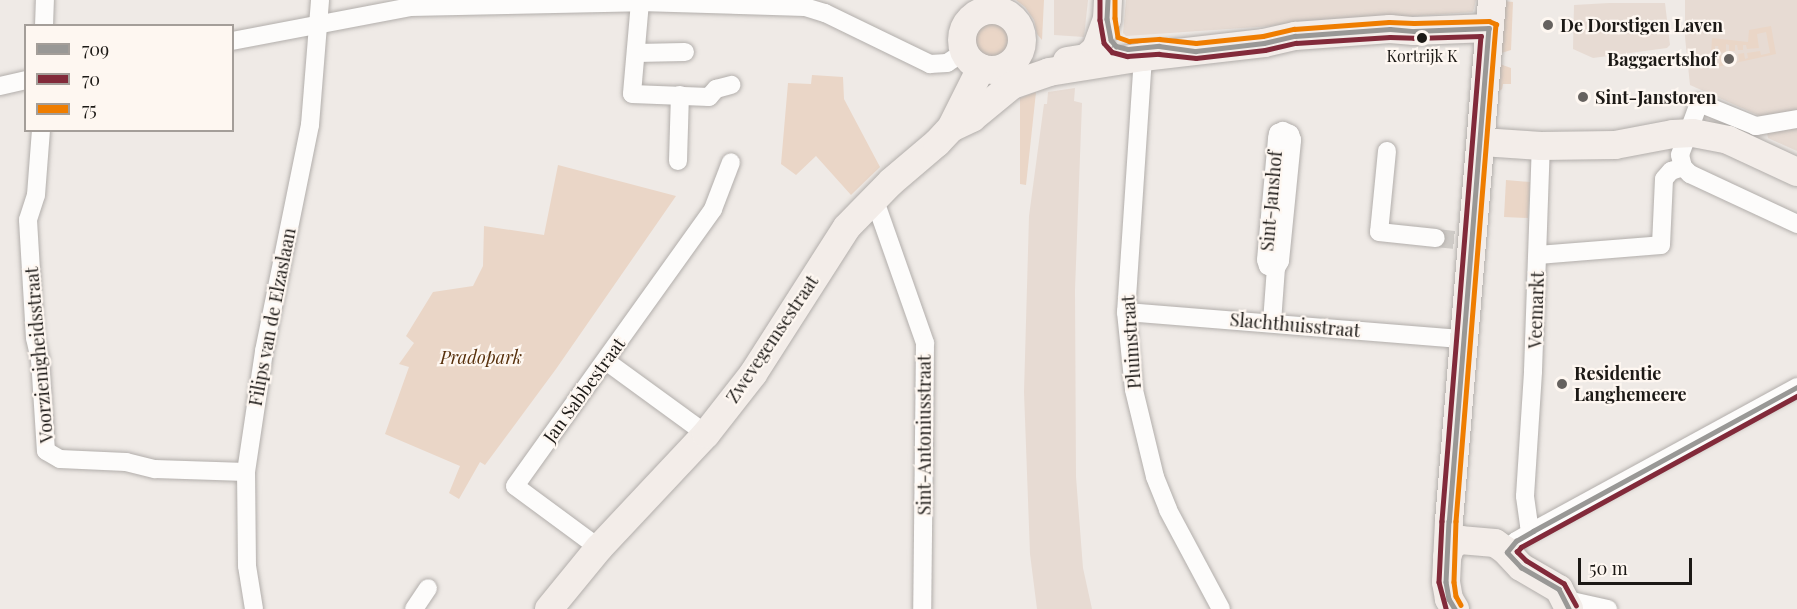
<!DOCTYPE html>
<style>
body{margin:0}
#map{position:relative;width:1797px;height:609px;overflow:hidden;background:#efeae6;font-family:"Playfair Display",serif}
div>[style]{position:absolute}
.built>*{inset:0;background:#e7dbd3}
.green>*{inset:0;background:#ead6c7}
.round{border-radius:50%}
.minor-tunnel>*{height:18px;margin-top:-9px;transform-origin:0;background:repeating-linear-gradient(90deg,#cfcbc7 0 18px,transparent 0 27px)}
.roads{filter:drop-shadow(0 0 2px #b2aeab) drop-shadow(0 0 2px #b2aeab)}
.minor>*{height:18px;margin:-9px;padding:0 9px;transform-origin:9px;border-radius:9px;background:#fdfcfb}
.primary>*{height:28px;margin:-14px;padding:0 14px;transform-origin:14px;border-radius:14px;background:#f3ede9}
.primary>.ring{margin:-14px;padding:0;box-sizing:content-box;background:none;border:28px solid #f3ede9;border-radius:50%}
.bus-1>*{height:4.5px;margin:-2.25px;padding:0 2.25px;transform-origin:2.25px;border-radius:2.25px;background:#999896}
.bus-2>*{height:4.5px;margin:-2.25px;padding:0 2.25px;transform-origin:2.25px;border-radius:2.25px;background:#822a3a}
.bus-3>*{height:4.5px;margin:-2.25px;padding:0 2.25px;transform-origin:2.25px;border-radius:2.25px;background:#ef7d00}
.dots>*{width:16px;height:16px;translate:-50% -50%;box-sizing:border-box;border:3px solid #fef7f1;border-radius:50%}
span{translate:-50% -50%;white-space:nowrap;text-align:center;line-height:1.15;-webkit-text-stroke:4.5px #fef7f1;paint-order:stroke}
.bus-label{font-size:16px;color:#1c1916}
.poi-label{font-size:18px;color:#1c1916;font-weight:700}
.left{translate:0 -50%;text-align:left}
.right{translate:-100% -50%;text-align:right}
.street-label{font-size:18px;color:#1c1916}
.park-label{font-size:18px;color:#57300c;font-style:italic}
.legend{position:absolute;left:24px;top:24px;width:210px;height:108px;box-sizing:border-box;background:#fef7f1;border:2px solid #a49e99;margin:0;padding:8px 10px;list-style:none;font-size:18px;color:#1c1916}
.legend li{display:flex;align-items:center;gap:12px;height:30px}
.legend b{width:30px;border:2px solid #a49e99}
.scale{position:absolute;left:1578px;top:558px;width:114px;height:27px;box-sizing:border-box;border:3px solid #1c1916;border-top:0;padding-left:8px;font-size:18px;line-height:21px;white-space:nowrap;color:#1c1916;-webkit-text-stroke:4px #fef7f1;paint-order:stroke}
</style>
<div id="map">
<div class="built">
<div style="clip-path:polygon(1054px 0,1088px 0,1084px 37px,1054px 35px)"></div>
<div style="clip-path:polygon(1126px 0,1476px 0,1473px 12px,1126px 36px,1123px 33px)"></div>
<div style="clip-path:polygon(1685px 0,1797px 0,1797px 110px,1760px 116px,1690px 85px,1685px 37px)"></div>
<div style="clip-path:polygon(1609px 3px,1665px 3px,1670px 45px,1667px 48px,1593px 58px,1573px 49px,1574px 5px)"></div>
<div style="clip-path:polygon(1075px 88px,1074px 101px,1082px 103px,1075px 290px,1076px 477px,1083px 568px,1092px 609px,1037px 609px,1030px 554px,1024px 392px,1029px 216px,1044px 104px,1047px 104px,1048px 92px)"></div>
<div style="clip-path:polygon(1797px 127px,1797px 151px,1768px 138px,1767px 133px)"></div>
</div>
<div class="green">
<div style="clip-path:polygon(1016px 0,1044px 0,1042px 40px,1037px 34px,1034px 20px,1025px 7px)"></div>
<div style="clip-path:polygon(1503px 1px,1513px 2px,1511px 50px,1498px 54px)"></div>
<div class="round" style="left:972px;top:22px;width:36px;height:36px"></div>
<div style="clip-path:polygon(1771px 26px,1776px 54px,1712px 68px,1712px 56px,1716px 56px,1717px 64px,1720px 63px,1719px 56px,1726px 55px,1727px 63px,1730px 62px,1729px 55px,1735px 54px,1736px 62px,1739px 61px,1738px 54px,1744px 53px,1745px 59px,1748px 58px,1747px 53px,1760px 51px,1761px 55px,1770px 53px,1766px 32px,1757px 34px,1759px 48px,1747px 49px,1746px 45px,1743px 45px,1743px 50px,1738px 50px,1737px 45px,1735px 45px,1735px 51px,1729px 51px,1729px 45px,1726px 44px,1726px 52px,1719px 53px,1718px 46px,1715px 46px,1715px 53px,1711px 54px,1712px 38px,1748px 42px,1749px 30px)"></div>
<div style="clip-path:polygon(1497px 63px,1511px 68px,1511px 84px,1503px 84px,1502px 89px,1495px 94px)"></div>
<div style="clip-path:polygon(812px 75px,843px 77px,844px 99px,880px 167px,851px 195px,816px 156px,796px 175px,781px 164px,788px 83px,811px 84px)"></div>
<div style="clip-path:polygon(1036px 92px,1026px 185px,1020px 184px,1020px 98px)"></div>
<div style="clip-path:polygon(558px 165px,676px 196px,556px 369px,485px 465px,480px 462px,459px 499px,449px 493px,460px 466px,385px 434px,409px 367px,399px 364px,414px 343px,406px 336px,433px 292px,473px 286px,483px 266px,484px 226px,544px 235px)"></div>
<div style="clip-path:polygon(1506px 180px,1530px 182px,1528px 218px,1504px 217px)"></div>
</div>
<div class="minor-tunnel">
<div style="left:1436px;top:238px;width:20px;rotate:6deg"></div>
</div>
<div class="roads">
<div class="minor">
<div style="left:640px;top:2px;width:92px;rotate:95deg"></div>
<div style="left:632px;top:94px;width:77px;rotate:2.2deg"></div>
<div style="left:709px;top:97px;width:11px;rotate:-49deg"></div>
<div style="left:716px;top:89px;width:16px;rotate:-15deg"></div>
<div style="left:44px;top:26px;width:26px;rotate:-88deg"></div>
<div style="left:232px;top:41px;width:181px;rotate:-10.8deg"></div>
<div style="left:410px;top:7px;width:230px;rotate:-1.2deg"></div>
<div style="left:640px;top:2px;width:165px;rotate:1.7deg"></div>
<div style="left:805px;top:7px;width:21px;rotate:17deg"></div>
<div style="left:825px;top:13px;width:117px;rotate:25.9deg"></div>
<div style="left:930px;top:64px;width:17px;rotate:-3deg"></div>
<div style="left:947px;top:63px;width:20px;rotate:-33deg"></div>
<div style="left:636px;top:53px;width:49px;rotate:-1.2deg"></div>
<div style="left:1143px;top:57px;width:256px;rotate:93.8deg"></div>
<div style="left:1126px;top:312px;width:78px;rotate:84.1deg"></div>
<div style="left:1134px;top:390px;width:89px;rotate:76.4deg"></div>
<div style="left:1155px;top:477px;width:35px;rotate:68deg"></div>
<div style="left:1168px;top:510px;width:112px;rotate:61.8deg"></div>
<div style="left:0;top:86px;width:27px;rotate:-13deg"></div>
<div style="left:1797px;top:119px;width:42px;rotate:170.3deg"></div>
<div style="left:1756px;top:126px;width:61px;rotate:-158deg"></div>
<div style="left:1699px;top:103px;width:55px;rotate:110.1deg"></div>
<div style="left:1680px;top:155px;width:12px;rotate:76deg"></div>
<div style="left:1683px;top:167px;width:10px;rotate:45deg"></div>
<div style="left:1690px;top:174px;width:118px;rotate:25deg"></div>
<div style="left:41px;top:130px;width:65px;rotate:94.4deg"></div>
<div style="left:36px;top:195px;width:26px;rotate:108deg"></div>
<div style="left:28px;top:220px;width:118px;rotate:86.6deg"></div>
<div style="left:35px;top:338px;width:22px;rotate:77deg"></div>
<div style="left:40px;top:359px;width:92px;rotate:86.3deg"></div>
<div style="left:46px;top:451px;width:16px;rotate:30deg"></div>
<div style="left:60px;top:459px;width:66px;rotate:2.6deg"></div>
<div style="left:126px;top:462px;width:30px;rotate:14deg"></div>
<div style="left:155px;top:469px;width:91px;rotate:1.9deg"></div>
<div style="left:1387px;top:151px;width:81px;rotate:95.6deg"></div>
<div style="left:1379px;top:232px;width:57px;rotate:6deg"></div>
<div style="left:678px;top:161px;width:66px;rotate:-88.3deg"></div>
<div style="left:874px;top:198px;width:154px;rotate:70.6deg"></div>
<div style="left:925px;top:343px;width:266px;rotate:90.6deg"></div>
<div style="left:1538px;top:255px;width:123px;rotate:-4.6deg"></div>
<div style="left:1661px;top:245px;width:66px;rotate:-87.4deg"></div>
<div style="left:1664px;top:179px;width:11px;rotate:-49deg"></div>
<div style="left:1671px;top:171px;width:13px;rotate:-18deg"></div>
<div style="left:1126px;top:312px;width:339px;rotate:4.6deg"></div>
<div style="left:1272px;top:322px;width:54px;rotate:-85.8deg"></div>
<div style="left:1276px;top:268px;width:8px;rotate:-60deg"></div>
<div style="left:1280px;top:261px;width:122px;rotate:-84.3deg"></div>
<div style="left:1292px;top:140px;width:6px;rotate:-108deg"></div>
<div style="left:1290px;top:134px;width:8px;rotate:-157deg"></div>
<div style="left:1283px;top:131px;width:5px;rotate:158deg"></div>
<div style="left:1278px;top:133px;width:6px;rotate:99deg"></div>
<div style="left:1277px;top:139px;width:121px;rotate:95.2deg"></div>
<div style="left:1266px;top:260px;width:6px;rotate:72deg"></div>
<div style="left:1268px;top:266px;width:8px;rotate:14deg"></div>
<div style="left:606px;top:361px;width:124px;rotate:36.1deg"></div>
<div style="left:1533px;top:531px;width:7px;rotate:-124deg"></div>
<div style="left:1529px;top:525px;width:29px;rotate:-98deg"></div>
<div style="left:1525px;top:496px;width:125px;rotate:-86.3deg"></div>
<div style="left:1533px;top:371px;width:225px;rotate:-88deg"></div>
<div style="left:599px;top:548px;width:104px;rotate:-143.6deg"></div>
<div style="left:515px;top:486px;width:340px;rotate:-54.4deg"></div>
<div style="left:713px;top:209px;width:50px;rotate:-69deg"></div>
<div style="left:1507px;top:552px;width:14px;rotate:-51deg"></div>
<div style="left:1516px;top:541px;width:20px;rotate:-30deg"></div>
<div style="left:1533px;top:531px;width:301px;rotate:-28.6deg"></div>
<div style="left:1567px;top:600px;width:42px;rotate:12.4deg"></div>
<div style="left:254px;top:609px;width:44px;rotate:-99.2deg"></div>
<div style="left:247px;top:566px;width:94px;rotate:-90.6deg"></div>
<div style="left:246px;top:472px;width:122px;rotate:-81.5deg"></div>
<div style="left:264px;top:351px;width:231px;rotate:-78.5deg"></div>
<div style="left:310px;top:125px;width:125px;rotate:-85.4deg"></div>
<div style="left:414px;top:609px;width:25px;rotate:-56deg"></div>
</div>
<div class="primary">
<div class="ring" style="left:962px;top:10px;width:32px;height:32px"></div>
<div style="left:1067px;top:61px;width:19px;rotate:-9deg"></div>
<div style="left:1086px;top:58px;width:13px;rotate:-42deg"></div>
<div style="left:1096px;top:49px;width:32px;rotate:-70deg"></div>
<div style="left:1107px;top:19px;width:19px;rotate:-87deg"></div>
<div style="left:953px;top:127px;width:21px;rotate:-25deg"></div>
<div style="left:972px;top:118px;width:52px;rotate:-39.5deg"></div>
<div style="left:1012px;top:85px;width:39px;rotate:-19deg"></div>
<div style="left:1049px;top:72px;width:95px;rotate:-9.1deg"></div>
<div style="left:1143px;top:57px;width:122px;rotate:-6.6deg"></div>
<div style="left:1264px;top:43px;width:32px;rotate:-13deg"></div>
<div style="left:1295px;top:36px;width:95px;rotate:-4.2deg"></div>
<div style="left:1390px;top:29px;width:24px;rotate:5deg"></div>
<div style="left:1414px;top:31px;width:75px;rotate:-2.3deg"></div>
<div style="left:1482px;top:142px;width:59px;rotate:3.9deg"></div>
<div style="left:1541px;top:146px;width:74px;rotate:-0.8deg"></div>
<div style="left:1615px;top:145px;width:59px;rotate:-10.7deg"></div>
<div style="left:1673px;top:134px;width:20px;rotate:-3deg"></div>
<div style="left:1693px;top:133px;width:36px;rotate:11deg"></div>
<div style="left:1728px;top:140px;width:76px;rotate:24.9deg"></div>
<div style="left:1447px;top:557px;width:12px;rotate:-70deg"></div>
<div style="left:1451px;top:546px;width:11px;rotate:-34deg"></div>
<div style="left:1460px;top:540px;width:35px;rotate:5deg"></div>
<div style="left:1495px;top:543px;width:12px;rotate:35deg"></div>
<div style="left:1505px;top:550px;width:23px;rotate:47deg"></div>
<div style="left:1521px;top:567px;width:44px;rotate:30.1deg"></div>
<div style="left:1559px;top:589px;width:22px;rotate:63deg"></div>
<div style="left:549px;top:609px;width:79px;rotate:-50.7deg"></div>
<div style="left:599px;top:548px;width:156px;rotate:-46.8deg"></div>
<div style="left:706px;top:434px;width:76px;rotate:-51.9deg"></div>
<div style="left:753px;top:374px;width:174px;rotate:-57.4deg"></div>
<div style="left:847px;top:227px;width:63px;rotate:-45.6deg"></div>
<div style="left:891px;top:182px;width:60px;rotate:-40.3deg"></div>
<div style="left:937px;top:143px;width:21px;rotate:-47deg"></div>
<div style="left:951px;top:128px;width:67px;rotate:-63.4deg"></div>
<div style="left:1455px;top:609px;width:12px;rotate:-121deg"></div>
<div style="left:1449px;top:599px;width:17px;rotate:-100deg"></div>
<div style="left:1446px;top:582px;width:61px;rotate:-87.2deg"></div>
<div style="left:1449px;top:521px;width:523px;rotate:-85.28deg"></div>
</div>
</div>
<div class="bus-1">
<div style="left:1108px;top:0;width:19px;rotate:93deg"></div>
<div style="left:1107px;top:19px;width:21px;rotate:79deg"></div>
<div style="left:1111px;top:40px;width:8px;rotate:50deg"></div>
<div style="left:1116px;top:46px;width:12px;rotate:14deg"></div>
<div style="left:1128px;top:49px;width:31px;rotate:-6deg"></div>
<div style="left:1159px;top:46px;width:37px;rotate:8deg"></div>
<div style="left:1196px;top:51px;width:68px;rotate:-6.7deg"></div>
<div style="left:1264px;top:43px;width:32px;rotate:-13deg"></div>
<div style="left:1295px;top:36px;width:95px;rotate:-4.2deg"></div>
<div style="left:1390px;top:29px;width:24px;rotate:5deg"></div>
<div style="left:1414px;top:31px;width:75px;rotate:-2.3deg"></div>
<div style="left:1489px;top:28px;width:495px;rotate:94.6deg"></div>
<div style="left:1449px;top:521px;width:61px;rotate:92.8deg"></div>
<div style="left:1446px;top:582px;width:17px;rotate:80deg"></div>
<div style="left:1449px;top:599px;width:12px;rotate:59deg"></div>
<div style="left:1507px;top:552px;width:14px;rotate:-51deg"></div>
<div style="left:1516px;top:541px;width:20px;rotate:-30deg"></div>
<div style="left:1533px;top:531px;width:301px;rotate:-28.6deg"></div>
<div style="left:1507px;top:552px;width:21px;rotate:47deg"></div>
<div style="left:1521px;top:567px;width:44px;rotate:30.1deg"></div>
<div style="left:1559px;top:589px;width:22px;rotate:63deg"></div>
</div>
<div class="bus-2">
<div style="left:1100px;top:0;width:20px;rotate:90deg"></div>
<div style="left:1100px;top:20px;width:23px;rotate:80deg"></div>
<div style="left:1104px;top:43px;width:12px;rotate:48deg"></div>
<div style="left:1112px;top:52px;width:16px;rotate:15deg"></div>
<div style="left:1127px;top:56px;width:32px;rotate:-4deg"></div>
<div style="left:1159px;top:54px;width:37px;rotate:6deg"></div>
<div style="left:1196px;top:58px;width:69px;rotate:-6.6deg"></div>
<div style="left:1265px;top:50px;width:32px;rotate:-13deg"></div>
<div style="left:1296px;top:43px;width:94px;rotate:-3.7deg"></div>
<div style="left:1390px;top:37px;width:24px;rotate:2deg"></div>
<div style="left:1414px;top:38px;width:67px;rotate:-1.7deg"></div>
<div style="left:1481px;top:36px;width:487px;rotate:94.6deg"></div>
<div style="left:1442px;top:521px;width:61px;rotate:92.8deg"></div>
<div style="left:1439px;top:582px;width:28px;rotate:75deg"></div>
<div style="left:1576px;top:606px;width:25px;rotate:-119deg"></div>
<div style="left:1564px;top:584px;width:44px;rotate:-148.8deg"></div>
<div style="left:1526px;top:561px;width:13px;rotate:-135deg"></div>
<div style="left:1517px;top:552px;width:6px;rotate:-51deg"></div>
<div style="left:1521px;top:547px;width:315px;rotate:-28.7deg"></div>
</div>
<div class="bus-3">
<div style="left:1115px;top:0;width:18px;rotate:90deg"></div>
<div style="left:1115px;top:18px;width:19px;rotate:81deg"></div>
<div style="left:1118px;top:37px;width:12px;rotate:20deg"></div>
<div style="left:1129px;top:41px;width:30px;rotate:-4deg"></div>
<div style="left:1159px;top:39px;width:37px;rotate:6deg"></div>
<div style="left:1196px;top:43px;width:67px;rotate:-6deg"></div>
<div style="left:1263px;top:36px;width:32px;rotate:-13deg"></div>
<div style="left:1294px;top:29px;width:95px;rotate:-4.2deg"></div>
<div style="left:1389px;top:22px;width:25px;rotate:2deg"></div>
<div style="left:1414px;top:23px;width:75px;rotate:-1.5deg"></div>
<div style="left:1489px;top:21px;width:8px;rotate:23deg"></div>
<div style="left:1496px;top:24px;width:499px;rotate:94.6deg"></div>
<div style="left:1456px;top:521px;width:61px;rotate:91.9deg"></div>
<div style="left:1454px;top:582px;width:14px;rotate:82deg"></div>
<div style="left:1456px;top:596px;width:10px;rotate:61deg"></div>
</div>
<div class="dots">
<div style="left:1548px;top:25px;background:#66625f"></div>
<div style="left:1422px;top:38px;background:#1c1916"></div>
<div style="left:1729px;top:59px;background:#66625f"></div>
<div style="left:1583px;top:97px;background:#66625f"></div>
<div style="left:1562px;top:384px;background:#66625f"></div>
</div>
<div class="bus-label">
<span style="left:1422px;top:56px">Kortrijk K</span>
</div>
<div class="poi-label">
<span class="left" style="left:1560px;top:25px">De Dorstigen Laven</span>
<span class="right" style="left:1717px;top:59px">Baggaertshof</span>
<span class="left" style="left:1595px;top:97px">Sint-Janstoren</span>
<span class="left" style="left:1574px;top:384px">Residentie<br>Langhemeere</span>
</div>
<div class="street-label">
<span style="left:1271px;top:201px;rotate:-85deg">Sint-Janshof</span>
<span style="left:1536px;top:310px;rotate:-88deg">Veemarkt</span>
<span style="left:272px;top:317px;rotate:-79deg">Filips van de Elzaslaan</span>
<span style="left:1295px;top:325px;rotate:5deg">Slachthuisstraat</span>
<span style="left:772px;top:339px;rotate:-56deg">Zwevegemsestraat</span>
<span style="left:1131px;top:342px;rotate:-94deg">Pluimstraat</span>
<span style="left:39px;top:355px;rotate:-95deg">Voorzienigheidsstraat</span>
<span style="left:584px;top:390px;rotate:-54deg">Jan Sabbestraat</span>
<span style="left:924px;top:435px;rotate:-90deg">Sint-Antoniusstraat</span>
</div>
<div class="park-label">
<span style="left:481px;top:357px">Pradopark</span>
</div>
<ul class="legend">
<li><b style="height:8px;background:#999896"></b>709</li>
<li><b style="height:8px;background:#822a3a"></b>70</li>
<li><b style="height:8px;background:#ef7d00"></b>75</li>
</ul>
<div class="scale">50 m</div>
</div>
